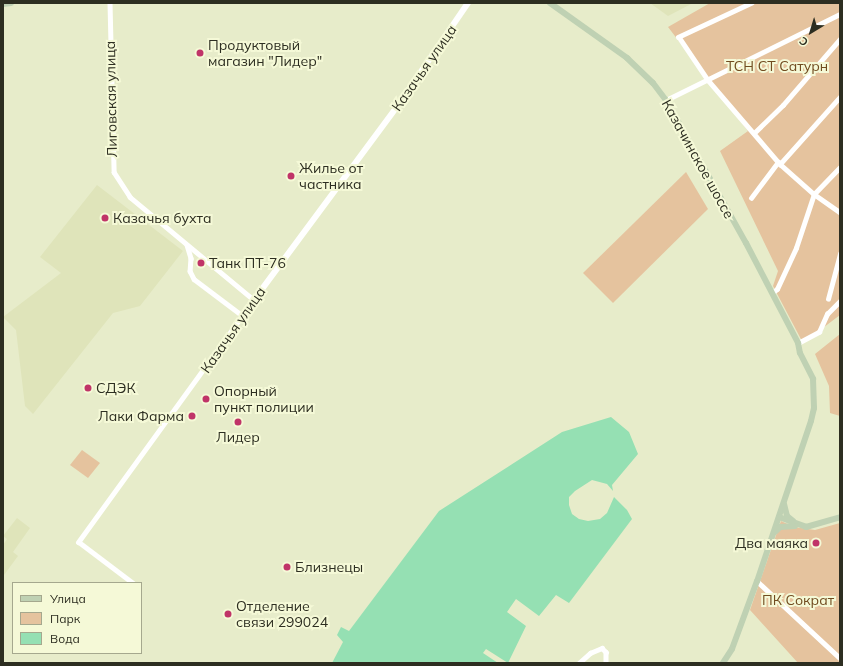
<!DOCTYPE html>
<meta charset="utf-8">
<style>
body{margin:0}
#map{position:relative;width:843px;height:666px;overflow:hidden;background:#e7ecca;font-family:Mulish,sans-serif}
div>[style]{position:absolute}
.built>*{inset:0;background:#dfe4ba}
.green>*{inset:0;background:#e5c39e}
.water>*{inset:0;background:#95e0b3}
.pier>*{inset:0;background:#e7ecca}
.minor>*{height:4.5px;margin:-2.25px;padding:0 2.25px;transform-origin:2.25px;border-radius:2.25px;background:#fff}
.tertiary>*{height:5.5px;margin:-2.75px;padding:0 2.75px;transform-origin:2.75px;border-radius:2.75px;background:#fff}
.secondary>*{height:6px;margin:-3px;padding:0 3px;transform-origin:3px;border-radius:3px;background:#bfd1b3}
.dots>*{width:11px;height:11px;translate:-50% -50%;box-sizing:border-box;border:2px solid #f5f9d7;border-radius:50%}
span{translate:-50% -50%;white-space:nowrap;text-align:center;line-height:1.15;-webkit-text-stroke:4px #f5f9d7;paint-order:stroke}
.poi-label{font-size:14px;color:#2d2e21}
.left{translate:0 -50%;text-align:left}
.right{translate:-100% -50%;text-align:right}
.park-label{font-size:14px;color:#714c20}
.street-label{font-size:14px;color:#2d2e21}
.frame{position:absolute;inset:0;border:4px solid #2d2e21;pointer-events:none}
.legend{position:absolute;left:12px;top:582px;width:130px;height:72px;box-sizing:border-box;background:#f5f9d7;border:1px solid #a5a88e;margin:0;padding:5px 7px;list-style:none;font-size:12px;color:#2d2e21}
.legend li{display:flex;align-items:center;gap:8px;height:20px}
.legend b{width:20px;border:1px solid #a5a88e}
.north{position:absolute;left:791px;top:12px;width:40px;height:40px;-webkit-text-stroke:3px #f5f9d7;paint-order:stroke;rotate:218deg;font-size:11px;font-weight:700;line-height:16px;text-align:center;color:#2d2e21}
.north::after{content:'';display:block;margin:auto;width:14px;height:18px;background:#2d2e21;clip-path:polygon(50% 0,100% 100%,50% 72%,0 100%)}
</style>
<div id="map">
<div class="built">
<div style="clip-path:polygon(650px 3px,693px 3px,668px 16px)"></div>
<div style="clip-path:polygon(97px 185px,183px 251px,140px 306px,113px 313px,33px 414px,25px 406px,16px 330px,3px 317px,61px 273px,40px 257px)"></div>
<div style="clip-path:polygon(17px 518px,30px 528px,13px 552px,18px 556px,4px 575px,3px 545px,7px 539px,3px 536px)"></div>
</div>
<div class="green">
<div style="clip-path:polygon(710px 3px,840px 3px,840px 315px,803px 343px,773px 286px,778px 271px,720px 151px,748px 131px,668px 27px)"></div>
<div style="clip-path:polygon(686px 172px,708px 209px,613px 303px,583px 273px)"></div>
<div style="clip-path:polygon(840px 334px,840px 416px,830px 413px,829px 386px,815px 354px)"></div>
<div style="clip-path:polygon(82px 450px,100px 463px,88px 478px,70px 465px)"></div>
<div style="clip-path:polygon(781px 521px,794px 527px,815px 530px,840px 523px,840px 663px,798px 663px,750px 610px)"></div>
</div>
<div class="water">
<div style="clip-path:polygon(611px 417px,629px 432px,638px 454px,612px 485px,613px 491px,607px 484px,592px 480px,575px 491px,569px 497px,569px 505px,572px 514px,579px 519px,588px 521px,600px 519px,607px 513px,614px 497px,627px 510px,632px 519px,569px 603px,556px 595px,539px 616px,516px 599px,507px 612px,526px 626px,508px 663px,332px 663px,343px 642px,337px 635px,341px 627px,349px 631px,439px 511px,562px 432px)"></div>
</div>
<div class="pier">
<div style="clip-path:polygon(486px 649px,508px 663px,498px 663px,483px 653px)"></div>
</div>
<div class="minor">
<div style="left:110px;top:3px;width:169px;rotate:88.6deg"></div>
<div style="left:114px;top:172px;width:30px;rotate:57deg"></div>
<div style="left:130px;top:197px;width:161px;rotate:39.7deg"></div>
<div style="left:254px;top:300px;width:299px;rotate:125.9deg"></div>
<div style="left:79px;top:542px;width:68px;rotate:37.2deg"></div>
<div style="left:752px;top:3px;width:81px;rotate:155deg"></div>
<div style="left:679px;top:37px;width:52px;rotate:56deg"></div>
<div style="left:708px;top:80px;width:111px;rotate:49.4deg"></div>
<div style="left:780px;top:164px;width:45px;rotate:41.4deg"></div>
<div style="left:814px;top:194px;width:32px;rotate:35deg"></div>
<div style="left:666px;top:100px;width:194px;rotate:-26.3deg"></div>
<div style="left:754px;top:133px;width:40px;rotate:-44deg"></div>
<div style="left:783px;top:105px;width:87px;rotate:-49.2deg"></div>
<div style="left:780px;top:164px;width:90px;rotate:-48.2deg"></div>
<div style="left:751px;top:198px;width:45px;rotate:-53.1deg"></div>
<div style="left:187px;top:245px;width:14px;rotate:73deg"></div>
<div style="left:191px;top:258px;width:13px;rotate:94deg"></div>
<div style="left:190px;top:271px;width:9px;rotate:63deg"></div>
<div style="left:194px;top:279px;width:61px;rotate:37.1deg"></div>
<div style="left:772px;top:293px;width:6px;rotate:-39deg"></div>
<div style="left:777px;top:289px;width:45px;rotate:-65.1deg"></div>
<div style="left:796px;top:248px;width:57px;rotate:-71.6deg"></div>
<div style="left:814px;top:194px;width:37px;rotate:-46deg"></div>
<div style="left:828px;top:299px;width:47px;rotate:-75.1deg"></div>
<div style="left:798px;top:343px;width:24px;rotate:-28deg"></div>
<div style="left:819px;top:332px;width:20px;rotate:-66deg"></div>
<div style="left:827px;top:314px;width:18px;rotate:-45deg"></div>
<div style="left:757px;top:581px;width:113px;rotate:42.9deg"></div>
<div style="left:579px;top:663px;width:15px;rotate:-42deg"></div>
<div style="left:590px;top:653px;width:13px;rotate:-23deg"></div>
<div style="left:602px;top:648px;width:6px;rotate:45deg"></div>
<div style="left:606px;top:652px;width:11px;rotate:90deg"></div>
</div>
<div class="tertiary">
<div style="left:254px;top:300px;width:247px;rotate:-53.5deg"></div>
<div style="left:401px;top:101px;width:119px;rotate:-55.6deg"></div>
</div>
<div class="secondary">
<div style="left:550px;top:3px;width:95px;rotate:35.5deg"></div>
<div style="left:627px;top:58px;width:36px;rotate:44deg"></div>
<div style="left:653px;top:83px;width:21px;rotate:53deg"></div>
<div style="left:666px;top:100px;width:164px;rotate:60.8deg"></div>
<div style="left:746px;top:243px;width:113px;rotate:62.5deg"></div>
<div style="left:798px;top:343px;width:10px;rotate:79deg"></div>
<div style="left:800px;top:353px;width:29px;rotate:63deg"></div>
<div style="left:813px;top:379px;width:29px;rotate:88deg"></div>
<div style="left:814px;top:408px;width:13px;rotate:103deg"></div>
<div style="left:811px;top:421px;width:169px;rotate:108.6deg"></div>
<div style="left:757px;top:581px;width:72px;rotate:110.2deg"></div>
<div style="left:732px;top:649px;width:17px;rotate:123deg"></div>
<div style="left:3px;top:4px;width:8px;rotate:-7deg"></div>
<div style="left:784px;top:504px;width:12px;rotate:76deg"></div>
<div style="left:787px;top:516px;width:8px;rotate:40deg"></div>
<div style="left:779px;top:517px;width:29px;rotate:20deg"></div>
<div style="left:806px;top:527px;width:35px;rotate:-16deg"></div>
<div style="left:775px;top:532px;width:7px;rotate:-45deg"></div>
<div style="left:780px;top:527px;width:15px;rotate:-4deg"></div>
</div>
<div class="dots">
<div style="left:200px;top:53px;background:#c03468"></div>
<div style="left:291px;top:176px;background:#c03468"></div>
<div style="left:105px;top:218px;background:#c03468"></div>
<div style="left:201px;top:263px;background:#c03468"></div>
<div style="left:88px;top:388px;background:#c03468"></div>
<div style="left:206px;top:399px;background:#c03468"></div>
<div style="left:192px;top:416px;background:#c03468"></div>
<div style="left:238px;top:422px;background:#c03468"></div>
<div style="left:816px;top:543px;background:#c03468"></div>
<div style="left:287px;top:567px;background:#c03468"></div>
<div style="left:228px;top:614px;background:#c03468"></div>
</div>
<div class="poi-label">
<span class="left" style="left:208px;top:53px">Продуктовый<br>магазин "Лидер"</span>
<span class="left" style="left:299px;top:176px">Жилье от<br>частника</span>
<span class="left" style="left:113px;top:218px">Казачья бухта</span>
<span class="left" style="left:209px;top:263px">Танк ПТ-76</span>
<span class="left" style="left:96px;top:388px">СДЭК</span>
<span class="left" style="left:214px;top:399px">Опорный<br>пункт полиции</span>
<span class="right" style="left:184px;top:416px">Лаки Фарма</span>
<span style="left:238px;top:437px">Лидер</span>
<span class="right" style="left:808px;top:543px">Два маяка</span>
<span class="left" style="left:295px;top:567px">Близнецы</span>
<span class="left" style="left:236px;top:614px">Отделение<br>связи 299024</span>
</div>
<div class="park-label">
<span style="left:777px;top:66px">ТСН СТ Сатурн</span>
<span style="left:798px;top:600px">ПК Сократ</span>
</div>
<div class="street-label">
<span style="left:424px;top:68px;rotate:-55deg">Казачья улица</span>
<span style="left:111px;top:99px;rotate:-91deg">Лиговская улица</span>
<span style="left:698px;top:159px;rotate:61deg">Казачинское шоссе</span>
<span style="left:233px;top:330px;rotate:-55deg">Казачья улица</span>
</div>
<div class="frame"></div>
<ul class="legend">
<li><b style="height:5px;background:#bfd1b3"></b>Улица</li>
<li><b style="height:11px;background:#e5c39e"></b>Парк</li>
<li><b style="height:11px;background:#95e0b3"></b>Вода</li>
</ul>
<div class="north">С</div>
</div>
